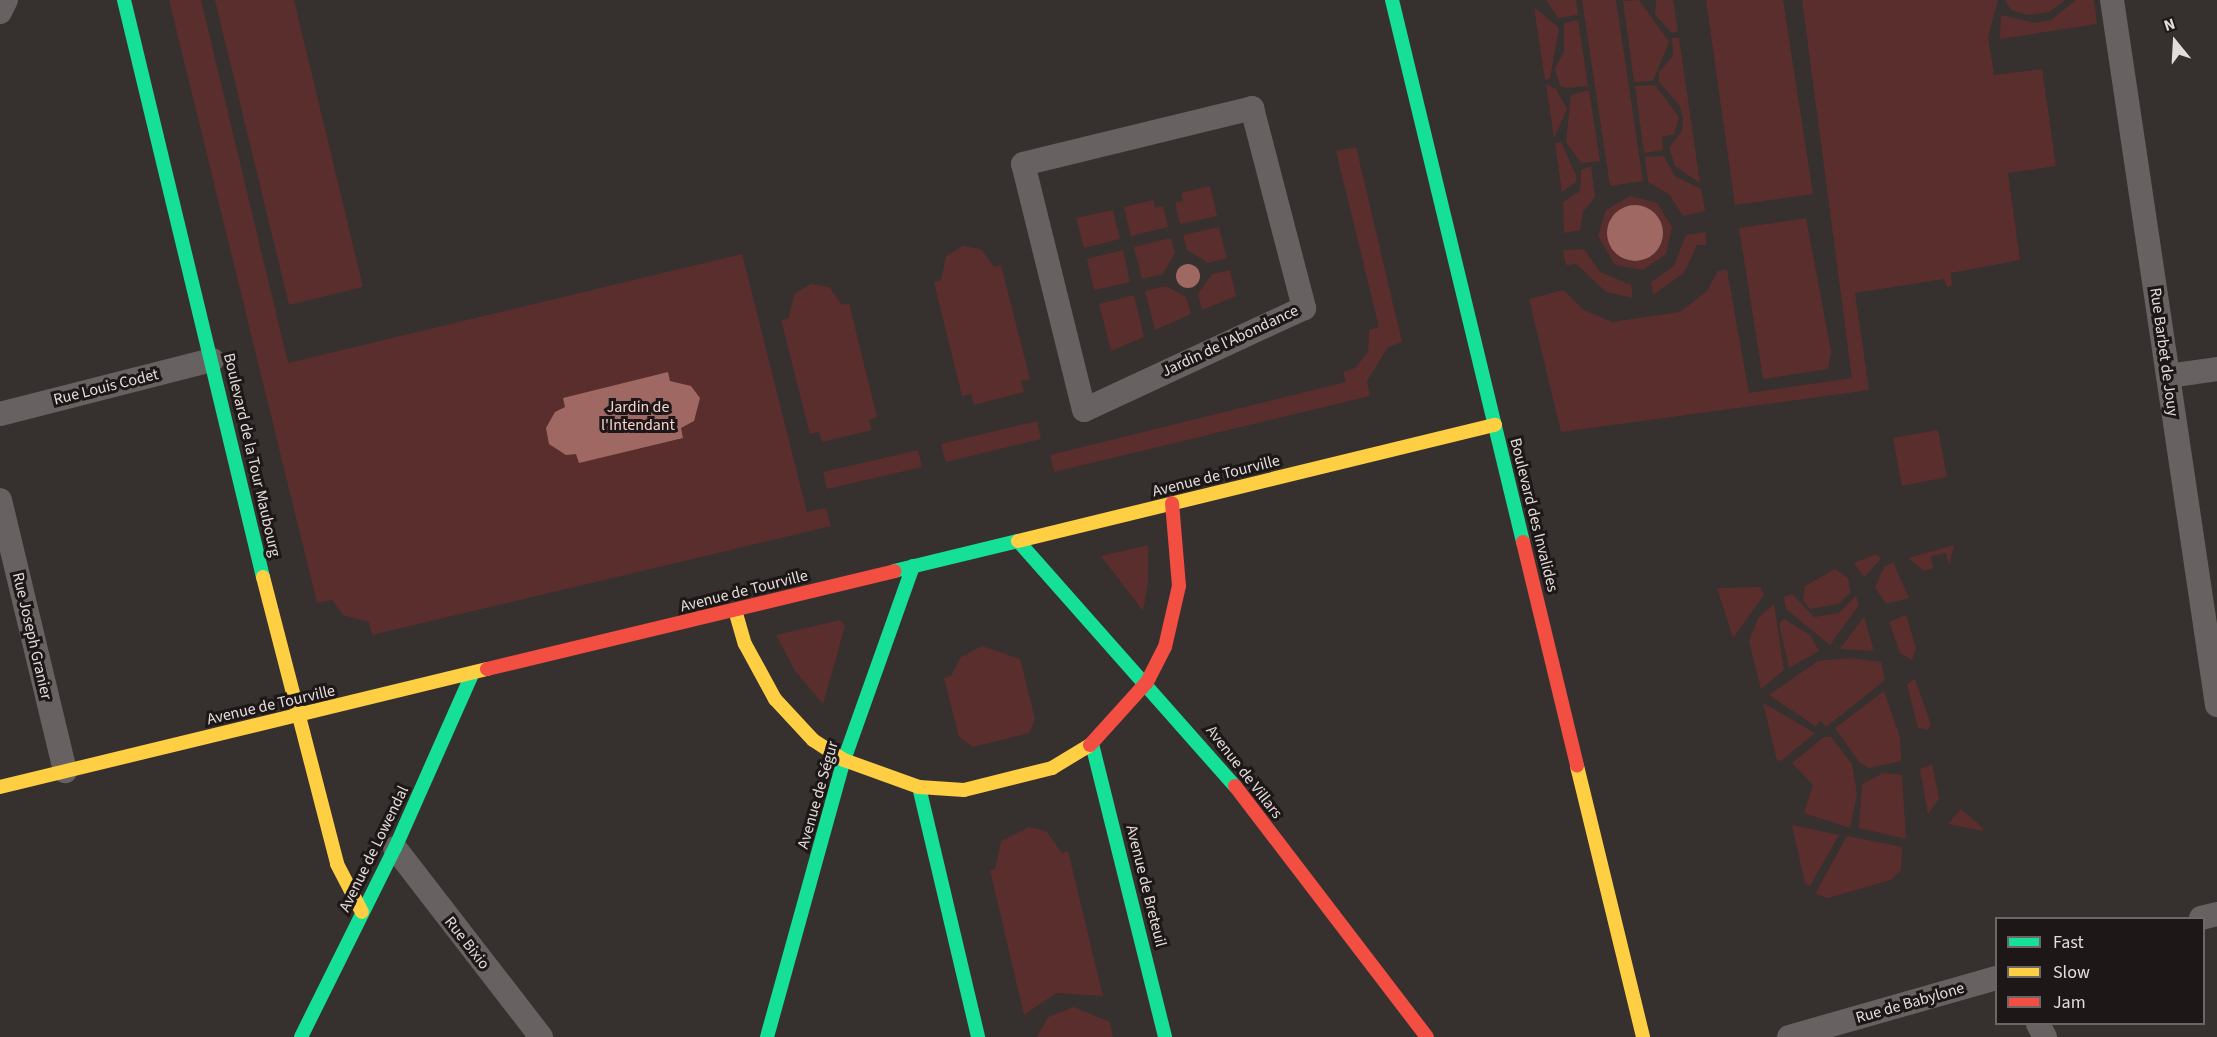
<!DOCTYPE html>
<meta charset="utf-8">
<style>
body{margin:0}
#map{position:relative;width:2217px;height:1037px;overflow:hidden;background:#36302f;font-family:"Source Sans 3",sans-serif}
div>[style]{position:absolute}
.green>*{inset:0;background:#5a2e2c}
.water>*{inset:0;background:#9f6863}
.round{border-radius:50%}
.street>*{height:24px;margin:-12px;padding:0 12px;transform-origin:12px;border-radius:12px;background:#676161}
.fast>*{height:14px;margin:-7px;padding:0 7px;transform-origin:7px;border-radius:7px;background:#16e098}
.slow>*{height:14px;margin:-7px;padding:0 7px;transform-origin:7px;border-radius:7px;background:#ffcf43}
.jam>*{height:14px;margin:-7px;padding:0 7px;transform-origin:7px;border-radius:7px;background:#f24e42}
span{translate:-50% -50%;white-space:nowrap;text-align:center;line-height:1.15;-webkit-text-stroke:6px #1d1717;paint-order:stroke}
.street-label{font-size:16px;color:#e4dcdb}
.park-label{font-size:16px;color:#f8d2ce}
.legend{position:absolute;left:1995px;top:917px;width:210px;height:108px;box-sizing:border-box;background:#1d1717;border:2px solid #6d6665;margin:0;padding:8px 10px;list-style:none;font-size:18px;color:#e4dcdb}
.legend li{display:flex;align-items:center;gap:12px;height:30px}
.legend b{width:30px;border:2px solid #6d6665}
.north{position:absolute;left:2145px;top:12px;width:60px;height:60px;-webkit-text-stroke:4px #1d1717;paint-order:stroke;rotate:342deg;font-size:16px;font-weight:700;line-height:24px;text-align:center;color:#e4dcdb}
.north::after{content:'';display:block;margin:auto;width:21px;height:27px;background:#e4dcdb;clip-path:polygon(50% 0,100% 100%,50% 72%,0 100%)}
</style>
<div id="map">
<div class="green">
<div style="clip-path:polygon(169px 0,201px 0,288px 363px,742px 254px,807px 512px,826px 508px,831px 526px,372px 635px,369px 622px,343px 615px,332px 600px,317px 603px)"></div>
<div style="clip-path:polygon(215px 0,294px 0,363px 287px,289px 305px)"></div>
<div style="clip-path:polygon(1546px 0,1576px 0,1578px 15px,1558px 18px)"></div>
<div style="clip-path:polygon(1582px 0,1616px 0,1643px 181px,1610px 186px)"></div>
<div style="clip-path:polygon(1639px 0,1669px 42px,1653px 81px,1634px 82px,1623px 1px)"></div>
<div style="clip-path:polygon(1656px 0,1673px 0,1678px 31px,1672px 33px,1655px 15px)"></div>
<div style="clip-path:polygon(1706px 0,1783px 0,1813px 194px,1735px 205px)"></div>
<div style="clip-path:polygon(1802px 0,1998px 0,1988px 37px,1994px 75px,2042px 69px,2056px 166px,2008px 173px,2020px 260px,1951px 273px,1952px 286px,1947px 287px,1944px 279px,1855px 293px,1869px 390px,1561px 432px,1529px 299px,1563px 290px,1584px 310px,1612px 322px,1680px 312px,1707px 291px,1718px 271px,1727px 270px,1749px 393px,1852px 378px)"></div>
<div style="clip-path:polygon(2005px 0,2065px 0,2049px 12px,2027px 15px,2011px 10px)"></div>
<div style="clip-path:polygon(2076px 0,2094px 0,2097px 24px,2000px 39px,2001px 15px,2035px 23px,2051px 20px)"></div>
<div style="clip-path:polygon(1534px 7px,1559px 28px,1550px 79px,1545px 80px)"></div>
<div style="clip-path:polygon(1578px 20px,1588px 86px,1567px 88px,1560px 86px,1555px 69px,1564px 51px,1564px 23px)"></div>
<div style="clip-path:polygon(1672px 38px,1679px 38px,1700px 183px,1675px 166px,1669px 148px,1682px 131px,1683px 119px,1680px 106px,1659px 82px,1659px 72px,1673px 56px)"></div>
<div style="clip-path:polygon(1546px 84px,1556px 89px,1567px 109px,1554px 138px)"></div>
<div style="clip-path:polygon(1655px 85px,1679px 117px,1674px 134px,1662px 137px,1663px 150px,1644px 153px,1635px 86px)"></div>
<div style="clip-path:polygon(1589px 90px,1600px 161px,1581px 163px,1566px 142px,1571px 95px)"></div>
<div style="clip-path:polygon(1561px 142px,1576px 175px,1576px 182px,1562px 192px,1555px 143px)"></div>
<div style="clip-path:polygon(1356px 147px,1402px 342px,1388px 347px,1367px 381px,1370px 396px,1054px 472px,1050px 455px,1346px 382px,1343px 372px,1355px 368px,1368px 352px,1369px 330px,1379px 327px,1336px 151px)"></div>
<div style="clip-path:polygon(1664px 156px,1675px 176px,1701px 189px,1705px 211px,1683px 216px,1669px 194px,1648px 182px,1645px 157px)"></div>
<div style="clip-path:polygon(1591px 166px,1595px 197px,1583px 212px,1580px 230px,1564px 233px,1563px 202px,1580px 191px,1581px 170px)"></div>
<div style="clip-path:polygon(1210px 186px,1217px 216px,1180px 224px,1175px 203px,1183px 201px,1181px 193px)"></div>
<div style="clip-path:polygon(evenodd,1630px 196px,1657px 203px,1672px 227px,1666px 254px,1643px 270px,1615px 265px,1598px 236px,1606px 210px,1630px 196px,1642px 206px,1657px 216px,1632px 261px,1623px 259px,1615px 253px,1642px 206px)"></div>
<div style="clip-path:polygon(1153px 200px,1155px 208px,1163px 206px,1168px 227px,1131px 236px,1124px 207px)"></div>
<div style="clip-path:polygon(1113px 210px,1120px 239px,1084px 248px,1076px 218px)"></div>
<div style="clip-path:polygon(1806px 218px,1831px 351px,1828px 369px,1763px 379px,1739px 228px)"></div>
<div style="clip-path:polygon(1219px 227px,1227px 258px,1208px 263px,1187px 250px,1183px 235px)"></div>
<div style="clip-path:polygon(1706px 232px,1706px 245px,1697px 245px,1684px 273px,1653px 295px,1651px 282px,1674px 266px,1686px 235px)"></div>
<div style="clip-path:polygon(1171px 238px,1175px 253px,1163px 274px,1142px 279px,1134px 247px)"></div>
<div style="clip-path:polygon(963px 246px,981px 249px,994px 267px,1001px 265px,1030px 379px,1021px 381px,1024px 392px,974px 405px,971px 394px,962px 396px,934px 282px,941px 280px,946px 256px)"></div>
<div style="clip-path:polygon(1584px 249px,1600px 272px,1631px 285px,1633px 298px,1606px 292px,1576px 264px,1566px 265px,1563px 250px)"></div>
<div style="clip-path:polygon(1123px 250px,1130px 282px,1094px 290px,1087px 259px)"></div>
<div style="clip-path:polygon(1230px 270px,1236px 296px,1202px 310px,1198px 294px,1212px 274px)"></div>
<div style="clip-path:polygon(811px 284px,829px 287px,842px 305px,849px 303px,877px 417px,869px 420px,872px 430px,822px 442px,819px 432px,810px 434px,781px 320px,789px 318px,794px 294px)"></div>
<div style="clip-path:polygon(1166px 286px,1186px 297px,1191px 314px,1155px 330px,1145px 291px)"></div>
<div style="clip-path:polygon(1134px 295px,1144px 337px,1111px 351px,1099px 304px)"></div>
<div style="clip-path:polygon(1037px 421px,1041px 439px,946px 462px,941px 444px)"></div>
<div style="clip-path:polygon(1938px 430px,1947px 477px,1902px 486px,1893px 438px)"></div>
<div style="clip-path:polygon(918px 450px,922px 467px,827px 489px,823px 472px)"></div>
<div style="clip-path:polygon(1148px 545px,1148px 582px,1143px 611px,1101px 556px)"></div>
<div style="clip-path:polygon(1954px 545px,1949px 565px,1946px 553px,1931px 556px,1933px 568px,1924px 571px,1908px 558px)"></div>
<div style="clip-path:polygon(1877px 554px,1881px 559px,1864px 577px,1854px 563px)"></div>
<div style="clip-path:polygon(1893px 562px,1909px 598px,1886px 604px,1875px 587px,1884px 567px)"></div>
<div style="clip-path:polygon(1835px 569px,1848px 578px,1851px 592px,1838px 604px,1810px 609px,1803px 600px,1805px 586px)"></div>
<div style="clip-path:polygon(1760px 587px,1764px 595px,1733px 638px,1717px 588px)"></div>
<div style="clip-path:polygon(1792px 594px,1814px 617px,1839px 613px,1856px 596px,1859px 605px,1830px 645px,1786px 609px,1784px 597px)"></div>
<div style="clip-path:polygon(1774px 604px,1784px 670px,1761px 689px,1749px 642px,1758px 618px)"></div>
<div style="clip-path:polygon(1906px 615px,1916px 648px,1912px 660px,1900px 653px,1889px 622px)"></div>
<div style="clip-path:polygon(1864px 617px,1874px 651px,1841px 649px,1841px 647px)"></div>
<div style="clip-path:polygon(1784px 619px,1810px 635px,1819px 651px,1789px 668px,1779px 624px)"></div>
<div style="clip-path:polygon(840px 620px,845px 626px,823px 704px,795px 671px,776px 635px)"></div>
<div style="clip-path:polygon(982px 646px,1020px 659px,1035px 719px,1029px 733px,973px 747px,959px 737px,944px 678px,951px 676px,961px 657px)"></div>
<div style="clip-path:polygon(1850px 658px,1881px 662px,1885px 680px,1826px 727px,1821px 721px,1815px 726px,1769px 695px,1818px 661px)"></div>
<div style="clip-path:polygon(1915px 679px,1931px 725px,1928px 730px,1918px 728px,1907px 684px)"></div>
<div style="clip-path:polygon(1884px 691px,1900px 737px,1901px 761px,1869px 768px,1859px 762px,1835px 728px)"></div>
<div style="clip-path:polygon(1763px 703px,1815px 733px,1781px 761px,1777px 760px)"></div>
<div style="clip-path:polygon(1824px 737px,1831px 737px,1852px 764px,1857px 794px,1850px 828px,1804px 813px,1813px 785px,1792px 763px)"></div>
<div style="clip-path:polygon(1932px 764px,1939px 799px,1928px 814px,1920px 769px)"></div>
<div style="clip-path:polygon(1883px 773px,1902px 775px,1906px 839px,1859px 828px,1862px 784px)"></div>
<div style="clip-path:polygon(1961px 809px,1982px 827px,1983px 831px,1948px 824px)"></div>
<div style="clip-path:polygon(1792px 825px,1839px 835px,1810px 886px,1805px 884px)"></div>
<div style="clip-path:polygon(1029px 827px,1046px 831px,1062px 853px,1068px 851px,1103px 996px,1056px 993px,1024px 1015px,990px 870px,995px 869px,1001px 841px)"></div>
<div style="clip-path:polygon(1847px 836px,1902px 847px,1901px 870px,1891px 880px,1828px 898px,1815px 894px)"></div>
<div style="clip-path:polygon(1074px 1007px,1110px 1022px,1113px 1037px,1037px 1037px,1048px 1017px)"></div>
</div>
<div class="water">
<div class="round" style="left:1607px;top:205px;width:56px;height:56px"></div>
<div class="round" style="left:1176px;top:264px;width:24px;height:24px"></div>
<div style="clip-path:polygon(668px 372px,670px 381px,691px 386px,700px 398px,694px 421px,681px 428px,683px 438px,579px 463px,576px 454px,566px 455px,549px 444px,546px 428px,555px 412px,565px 407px,563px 398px)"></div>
</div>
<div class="street">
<div style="left:2112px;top:0;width:713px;rotate:81.53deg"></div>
<div style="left:0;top:12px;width:13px;rotate:-63deg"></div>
<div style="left:1252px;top:108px;width:207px;rotate:75.4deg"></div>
<div style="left:1304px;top:308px;width:242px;rotate:155.1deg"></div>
<div style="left:1084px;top:410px;width:253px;rotate:-103.9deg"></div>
<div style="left:1023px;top:164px;width:236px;rotate:-13.7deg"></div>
<div style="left:2168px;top:376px;width:49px;rotate:-8.1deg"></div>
<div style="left:0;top:414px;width:219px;rotate:-14.3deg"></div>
<div style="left:0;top:500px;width:279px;rotate:76.5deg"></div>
<div style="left:395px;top:848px;width:239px;rotate:52.3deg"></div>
<div style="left:2201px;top:918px;width:16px;rotate:-14deg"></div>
<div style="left:2038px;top:1024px;width:15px;rotate:62deg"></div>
<div style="left:1789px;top:1037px;width:215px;rotate:-15.9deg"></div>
</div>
<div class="fast">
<div style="left:124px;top:0;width:594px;rotate:76.46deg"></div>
<div style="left:1392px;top:0;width:558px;rotate:76.41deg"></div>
<div style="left:894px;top:571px;width:128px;rotate:-13.6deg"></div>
<div style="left:1018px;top:541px;width:327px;rotate:48.5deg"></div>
<div style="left:1092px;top:744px;width:302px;rotate:76deg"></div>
<div style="left:919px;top:787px;width:257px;rotate:76.7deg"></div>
<div style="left:301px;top:1037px;width:211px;rotate:-63.6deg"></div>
<div style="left:395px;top:848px;width:190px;rotate:-66.1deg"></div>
<div style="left:767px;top:1037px;width:288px;rotate:-74.5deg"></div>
<div style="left:844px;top:760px;width:206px;rotate:-70.4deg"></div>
</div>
<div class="slow">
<div style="left:1018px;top:541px;width:491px;rotate:-13.7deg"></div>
<div style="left:263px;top:577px;width:296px;rotate:75.5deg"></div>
<div style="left:337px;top:864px;width:54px;rotate:62.5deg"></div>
<div style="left:735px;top:610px;width:35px;rotate:74deg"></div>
<div style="left:745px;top:644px;width:63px;rotate:61.4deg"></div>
<div style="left:775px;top:699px;width:56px;rotate:47.2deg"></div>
<div style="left:813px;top:740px;width:37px;rotate:33deg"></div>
<div style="left:844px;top:760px;width:80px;rotate:19.8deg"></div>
<div style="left:919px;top:787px;width:45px;rotate:3.8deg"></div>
<div style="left:964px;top:790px;width:91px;rotate:-14deg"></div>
<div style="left:1052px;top:768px;width:44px;rotate:-31.2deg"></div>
<div style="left:1577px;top:766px;width:279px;rotate:76.3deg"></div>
<div style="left:0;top:787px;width:501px;rotate:-13.62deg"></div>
</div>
<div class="jam">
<div style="left:1523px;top:542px;width:230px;rotate:76.4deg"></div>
<div style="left:487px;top:669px;width:419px;rotate:-13.5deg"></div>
<div style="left:1090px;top:745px;width:85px;rotate:-47.9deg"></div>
<div style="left:1147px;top:682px;width:39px;rotate:-63deg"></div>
<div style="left:1165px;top:647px;width:63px;rotate:-77.1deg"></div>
<div style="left:1179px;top:586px;width:83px;rotate:-94.8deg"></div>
<div style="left:1235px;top:786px;width:316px;rotate:52.6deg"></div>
</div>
<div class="street-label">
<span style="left:1230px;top:341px;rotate:-25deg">Jardin de l'Abondance</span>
<span style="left:2164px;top:352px;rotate:82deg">Rue Barbet de Jouy</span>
<span style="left:106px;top:387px;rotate:-14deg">Rue Louis Codet</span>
<span style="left:252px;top:455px;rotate:77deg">Boulevard de la Tour Maubourg</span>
<span style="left:1216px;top:476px;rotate:-14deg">Avenue de Tourville</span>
<span style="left:1534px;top:515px;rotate:76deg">Boulevard des Invalides</span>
<span style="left:744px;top:591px;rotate:-14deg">Avenue de Tourville</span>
<span style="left:32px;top:636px;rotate:77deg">Rue Joseph Granier</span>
<span style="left:271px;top:705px;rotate:-13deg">Avenue de Tourville</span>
<span style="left:1244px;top:772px;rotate:52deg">Avenue de Villars</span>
<span style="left:818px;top:795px;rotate:-74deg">Avenue de Ségur</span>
<span style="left:374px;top:849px;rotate:-64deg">Avenue de Lowendal</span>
<span style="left:1146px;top:886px;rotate:76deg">Avenue de Breteuil</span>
<span style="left:467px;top:943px;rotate:52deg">Rue Bixio</span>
<span style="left:1910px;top:1003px;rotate:-16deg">Rue de Babylone</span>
</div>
<div class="park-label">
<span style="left:638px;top:416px">Jardin de<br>l'Intendant</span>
</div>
<ul class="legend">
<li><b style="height:8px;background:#16e098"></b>Fast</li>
<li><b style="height:8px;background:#ffcf43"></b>Slow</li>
<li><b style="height:8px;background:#f24e42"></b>Jam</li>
</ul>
<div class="north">N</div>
</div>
